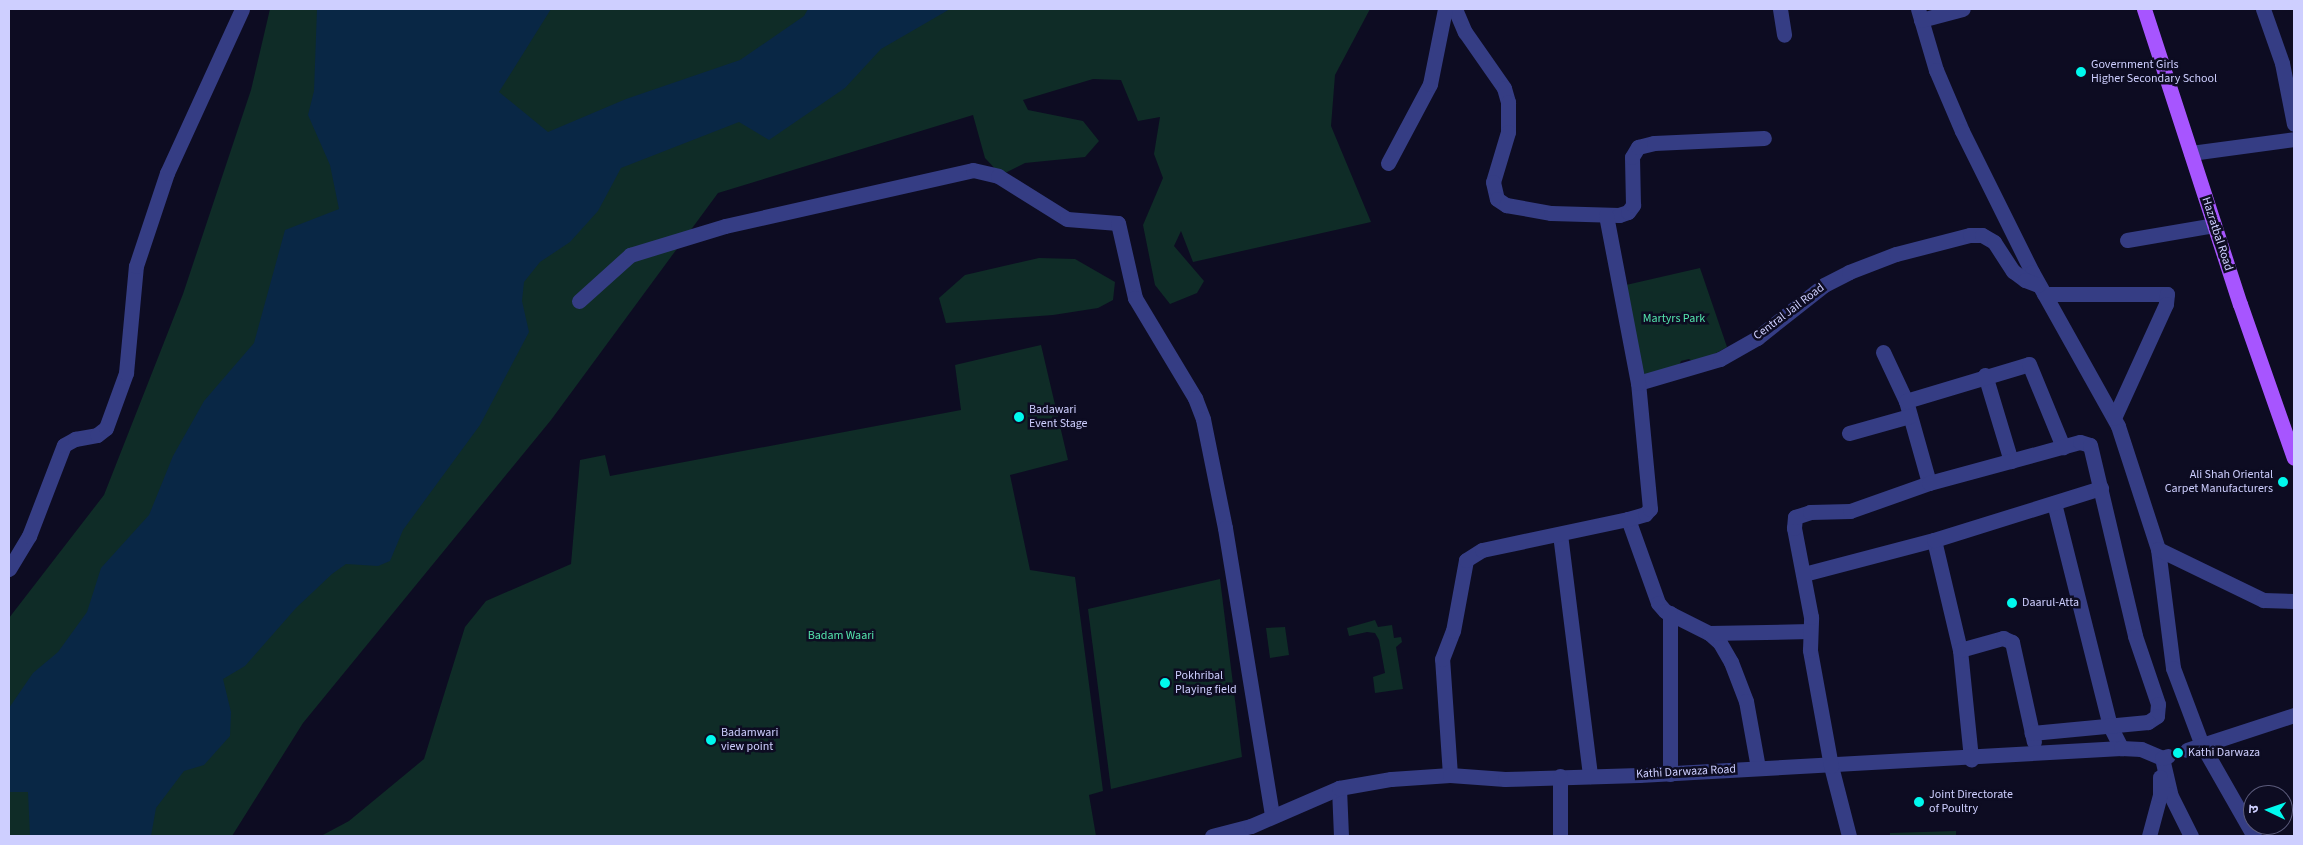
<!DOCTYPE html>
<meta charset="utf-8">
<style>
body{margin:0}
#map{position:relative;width:2303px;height:845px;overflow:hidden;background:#0d0c22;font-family:"Source Sans 3","Noto Sans Devanagari",sans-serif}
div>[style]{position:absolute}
.green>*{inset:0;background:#0f2c27}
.water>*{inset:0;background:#092745}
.minor>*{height:15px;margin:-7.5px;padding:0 7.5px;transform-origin:7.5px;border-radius:7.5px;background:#353d84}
.major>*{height:15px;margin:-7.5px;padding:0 7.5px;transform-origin:7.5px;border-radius:7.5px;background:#a755ff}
.dots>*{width:14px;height:14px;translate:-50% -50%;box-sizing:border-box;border:2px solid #0d0c22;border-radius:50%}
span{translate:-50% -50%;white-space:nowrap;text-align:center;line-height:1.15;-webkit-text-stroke:5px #0d0c22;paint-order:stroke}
.poi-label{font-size:12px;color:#cecfff}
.left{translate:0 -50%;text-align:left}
.right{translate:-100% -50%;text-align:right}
.street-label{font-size:12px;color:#cecfff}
.park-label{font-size:12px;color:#54e4ac}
.frame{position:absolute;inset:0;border:10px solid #cecfff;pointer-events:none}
.north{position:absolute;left:2243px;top:785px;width:50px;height:50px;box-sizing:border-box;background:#0d0c22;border:1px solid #5a5a7a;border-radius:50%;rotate:273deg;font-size:14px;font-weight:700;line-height:20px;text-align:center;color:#cecfff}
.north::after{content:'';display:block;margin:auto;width:18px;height:22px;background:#00f9ee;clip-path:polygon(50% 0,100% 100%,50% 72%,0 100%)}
</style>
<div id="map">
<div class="green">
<div style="clip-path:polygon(270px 9px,1370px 9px,1335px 75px,1331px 126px,1371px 222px,1193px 262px,1181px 231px,1174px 246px,1204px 281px,1197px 293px,1170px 304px,1155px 285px,1143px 225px,1163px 178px,1154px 154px,1160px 117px,1138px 121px,1121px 80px,1093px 79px,1023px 100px,1028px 110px,1083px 121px,1099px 141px,1085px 157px,1025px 163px,1001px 175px,985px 158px,973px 115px,718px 193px,551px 420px,303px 723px,232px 836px,9px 836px,9px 618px,104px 495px,183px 294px,251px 90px)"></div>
<div style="clip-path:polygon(1039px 258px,1075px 259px,1115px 282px,1113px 300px,1098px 308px,1053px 315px,946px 323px,939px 298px,965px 275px)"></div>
<div style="clip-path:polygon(1700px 268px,1727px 347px,1697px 364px,1689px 359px,1681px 361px,1677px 370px,1642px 375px,1626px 285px)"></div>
<div style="clip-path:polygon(1041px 345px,1068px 460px,1010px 475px,1030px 570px,1075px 577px,1103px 791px,1089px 795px,1096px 836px,321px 836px,349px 821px,424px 759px,465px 627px,486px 601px,571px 564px,580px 460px,605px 455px,610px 476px,961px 410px,955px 365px)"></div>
<div style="clip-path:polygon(1220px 579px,1242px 757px,1111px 789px,1088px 609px)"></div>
<div style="clip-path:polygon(1375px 620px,1378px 627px,1392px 625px,1394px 638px,1401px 637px,1402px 642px,1396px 647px,1403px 689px,1375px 693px,1373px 677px,1385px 673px,1379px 640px,1375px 633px,1367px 632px,1349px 636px,1347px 628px)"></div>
<div style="clip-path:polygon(1285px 627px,1289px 655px,1270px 658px,1266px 628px)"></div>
<div style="clip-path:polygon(1956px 831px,1956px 836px,1890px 836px,1890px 833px)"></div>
</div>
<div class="water">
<div style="clip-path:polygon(317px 9px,551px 9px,499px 92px,548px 132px,626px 99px,740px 60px,804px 16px,808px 9px,950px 9px,881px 49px,845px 88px,769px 140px,739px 122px,621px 168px,598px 211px,570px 242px,540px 262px,524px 282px,522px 301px,529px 332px,480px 425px,403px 530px,390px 561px,378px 566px,346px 564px,332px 574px,296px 608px,245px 666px,223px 679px,231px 712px,230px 736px,204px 765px,184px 771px,156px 808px,151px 836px,30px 836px,28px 792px,9px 792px,9px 708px,33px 673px,58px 652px,87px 612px,101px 568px,149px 515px,173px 456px,204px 401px,254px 343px,285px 230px,339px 209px,330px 165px,308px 115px,314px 91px)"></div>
</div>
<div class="minor">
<div style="left:1455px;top:9px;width:25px;rotate:67deg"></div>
<div style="left:1465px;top:32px;width:68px;rotate:55.1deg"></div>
<div style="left:1504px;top:88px;width:15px;rotate:74deg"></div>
<div style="left:1508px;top:102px;width:30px;rotate:90deg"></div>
<div style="left:1508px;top:132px;width:52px;rotate:106.7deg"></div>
<div style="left:1493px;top:182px;width:17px;rotate:77deg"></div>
<div style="left:1497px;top:199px;width:11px;rotate:34deg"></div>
<div style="left:1506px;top:205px;width:46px;rotate:10.1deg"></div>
<div style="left:1551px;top:213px;width:68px;rotate:1.7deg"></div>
<div style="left:1619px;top:215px;width:9px;rotate:-18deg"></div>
<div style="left:1628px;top:212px;width:9px;rotate:-54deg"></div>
<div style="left:1633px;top:205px;width:48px;rotate:-91.2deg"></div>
<div style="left:1632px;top:157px;width:12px;rotate:-59deg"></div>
<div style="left:1638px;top:147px;width:16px;rotate:-14deg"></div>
<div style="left:1654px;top:143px;width:110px;rotate:-2.6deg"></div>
<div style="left:1780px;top:9px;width:26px;rotate:81deg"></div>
<div style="left:1918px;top:9px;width:64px;rotate:73.6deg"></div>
<div style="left:1936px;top:70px;width:66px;rotate:66.9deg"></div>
<div style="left:1962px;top:131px;width:157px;rotate:63.6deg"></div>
<div style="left:2032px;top:272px;width:176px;rotate:60.8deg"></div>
<div style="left:2118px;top:426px;width:129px;rotate:72deg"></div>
<div style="left:2158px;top:549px;width:120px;rotate:82.8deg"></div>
<div style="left:2173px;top:668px;width:82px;rotate:69.4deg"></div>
<div style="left:2202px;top:745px;width:105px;rotate:60.3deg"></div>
<div style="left:2263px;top:9px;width:57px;rotate:70.6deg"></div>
<div style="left:2282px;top:63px;width:62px;rotate:78.9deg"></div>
<div style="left:1921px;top:20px;width:43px;rotate:-14.7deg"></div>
<div style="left:2191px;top:153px;width:104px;rotate:-7.7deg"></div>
<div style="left:1388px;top:163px;width:89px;rotate:-62deg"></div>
<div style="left:1430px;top:84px;width:76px;rotate:-78.7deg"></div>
<div style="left:2127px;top:240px;width:88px;rotate:-9.8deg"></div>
<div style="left:2044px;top:294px;width:123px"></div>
<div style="left:2167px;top:294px;width:10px;rotate:96deg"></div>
<div style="left:2166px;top:304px;width:125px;rotate:114.5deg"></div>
<div style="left:579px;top:301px;width:69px;rotate:-42deg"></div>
<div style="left:630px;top:255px;width:99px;rotate:-17deg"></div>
<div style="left:725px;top:226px;width:254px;rotate:-12.7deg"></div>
<div style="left:973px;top:170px;width:26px;rotate:13deg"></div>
<div style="left:998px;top:176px;width:81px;rotate:31.9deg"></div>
<div style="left:1067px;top:219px;width:51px;rotate:4.5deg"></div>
<div style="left:1118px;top:223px;width:77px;rotate:77.2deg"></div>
<div style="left:1135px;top:298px;width:117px;rotate:59deg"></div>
<div style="left:1195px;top:398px;width:22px;rotate:69deg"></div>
<div style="left:1203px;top:419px;width:111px;rotate:78.6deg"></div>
<div style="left:1225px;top:528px;width:292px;rotate:80.7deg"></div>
<div style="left:1883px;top:352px;width:54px;rotate:64.9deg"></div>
<div style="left:1906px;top:401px;width:85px;rotate:74.3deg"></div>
<div style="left:1985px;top:375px;width:90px;rotate:73.2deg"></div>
<div style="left:1638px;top:383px;width:85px;rotate:-16.3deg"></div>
<div style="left:1720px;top:359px;width:43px;rotate:-29.6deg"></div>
<div style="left:1757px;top:338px;width:85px;rotate:-38.3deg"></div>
<div style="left:1824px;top:285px;width:28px;rotate:-27deg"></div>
<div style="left:1849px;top:272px;width:50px;rotate:-21deg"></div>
<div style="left:1896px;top:254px;width:76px;rotate:-14.4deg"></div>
<div style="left:1970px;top:235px;width:12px"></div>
<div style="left:1982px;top:235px;width:14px;rotate:30deg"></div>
<div style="left:1994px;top:242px;width:35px;rotate:57deg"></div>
<div style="left:2013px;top:271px;width:15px;rotate:37deg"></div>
<div style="left:2025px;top:280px;width:14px;rotate:21deg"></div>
<div style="left:1906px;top:401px;width:128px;rotate:-16.7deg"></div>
<div style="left:2029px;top:364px;width:90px;rotate:67.7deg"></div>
<div style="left:1849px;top:433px;width:63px;rotate:-15.6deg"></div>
<div style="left:2054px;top:503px;width:230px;rotate:75.9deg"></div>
<div style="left:2110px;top:726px;width:25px;rotate:63deg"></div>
<div style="left:1628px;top:519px;width:89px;rotate:70.3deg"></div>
<div style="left:1658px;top:603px;width:11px;rotate:49deg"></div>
<div style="left:1665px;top:611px;width:49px;rotate:26.6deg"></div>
<div style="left:1709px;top:633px;width:15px;rotate:42deg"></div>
<div style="left:1720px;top:643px;width:22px;rotate:60deg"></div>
<div style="left:1731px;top:662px;width:42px;rotate:69deg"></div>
<div style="left:1746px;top:701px;width:68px;rotate:79.8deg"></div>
<div style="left:1560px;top:534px;width:244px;rotate:82.9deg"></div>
<div style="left:1934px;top:540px;width:113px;rotate:76.7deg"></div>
<div style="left:1960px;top:650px;width:110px;rotate:84.2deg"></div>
<div style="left:2158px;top:549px;width:117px;rotate:25.9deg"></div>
<div style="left:2263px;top:600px;width:31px;rotate:2deg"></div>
<div style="left:9px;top:569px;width:39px;rotate:-59deg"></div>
<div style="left:29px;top:536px;width:97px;rotate:-69deg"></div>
<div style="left:64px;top:445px;width:13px;rotate:-29deg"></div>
<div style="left:75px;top:439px;width:22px;rotate:-10deg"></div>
<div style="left:97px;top:435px;width:11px;rotate:-38deg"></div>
<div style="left:106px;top:428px;width:59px;rotate:-70deg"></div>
<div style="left:126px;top:373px;width:107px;rotate:-84.7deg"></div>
<div style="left:136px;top:266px;width:98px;rotate:-71.6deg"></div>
<div style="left:167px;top:173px;width:180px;rotate:-65.4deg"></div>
<div style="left:1804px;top:574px;width:134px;rotate:-14.7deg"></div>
<div style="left:1934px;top:540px;width:175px;rotate:-17.3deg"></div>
<div style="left:1709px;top:633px;width:101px;rotate:-1.1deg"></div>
<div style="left:1960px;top:650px;width:45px;rotate:-15.6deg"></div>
<div style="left:2003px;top:638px;width:10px;rotate:24deg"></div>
<div style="left:2012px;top:642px;width:102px;rotate:77.6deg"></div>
<div style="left:2187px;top:750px;width:113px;rotate:-18.1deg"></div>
<div style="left:2162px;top:758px;width:37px;rotate:77deg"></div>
<div style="left:2170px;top:794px;width:47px;rotate:63.4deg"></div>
<div style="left:1670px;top:774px;width:161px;rotate:-90deg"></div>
<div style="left:1450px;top:775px;width:116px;rotate:-93.9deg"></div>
<div style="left:1442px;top:659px;width:30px;rotate:-69deg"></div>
<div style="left:1453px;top:631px;width:72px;rotate:-79.6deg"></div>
<div style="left:1466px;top:560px;width:19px;rotate:-32deg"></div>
<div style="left:1482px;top:550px;width:149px;rotate:-12deg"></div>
<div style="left:1628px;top:519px;width:18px;rotate:-16deg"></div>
<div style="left:1645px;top:514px;width:7px;rotate:-45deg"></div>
<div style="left:1650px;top:509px;width:127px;rotate:-95.4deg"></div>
<div style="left:1638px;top:383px;width:171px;rotate:-100.8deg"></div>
<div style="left:1339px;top:788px;width:48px;rotate:87.6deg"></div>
<div style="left:1212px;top:836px;width:40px;rotate:-14.4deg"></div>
<div style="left:1251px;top:826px;width:96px;rotate:-23.4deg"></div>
<div style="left:1339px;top:788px;width:53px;rotate:-9.8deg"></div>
<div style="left:1391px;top:779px;width:59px;rotate:-3.9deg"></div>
<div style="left:1450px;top:775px;width:55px;rotate:4.2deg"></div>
<div style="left:1505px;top:779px;width:134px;rotate:-1.7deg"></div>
<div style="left:1639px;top:775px;width:483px;rotate:-3.2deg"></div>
<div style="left:2121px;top:748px;width:20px;rotate:3deg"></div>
<div style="left:2141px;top:749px;width:23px;rotate:23deg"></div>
<div style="left:2162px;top:758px;width:6px;rotate:-18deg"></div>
<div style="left:1560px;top:836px;width:60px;rotate:-90deg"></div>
<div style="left:1849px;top:836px;width:72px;rotate:-104.4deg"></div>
<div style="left:1831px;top:766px;width:118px;rotate:-100.3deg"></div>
<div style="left:1810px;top:650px;width:33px;rotate:-88deg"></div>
<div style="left:1811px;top:617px;width:91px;rotate:-100.8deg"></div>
<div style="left:1794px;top:528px;width:11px;rotate:-85deg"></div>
<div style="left:1795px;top:517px;width:16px;rotate:-18deg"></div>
<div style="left:1810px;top:512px;width:40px;rotate:-1.4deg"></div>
<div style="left:1850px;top:511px;width:84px;rotate:-19.5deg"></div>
<div style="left:1929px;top:483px;width:156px;rotate:-15.2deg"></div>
<div style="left:2080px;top:442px;width:10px;rotate:17deg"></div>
<div style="left:2090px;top:445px;width:196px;rotate:76.7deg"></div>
<div style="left:2135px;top:636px;width:72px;rotate:71.3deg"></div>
<div style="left:2158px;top:704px;width:12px;rotate:95deg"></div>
<div style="left:2157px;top:716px;width:11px;rotate:146deg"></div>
<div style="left:2148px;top:722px;width:117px;rotate:174.6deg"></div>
<div style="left:2149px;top:836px;width:42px;rotate:-75deg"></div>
<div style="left:2160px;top:795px;width:18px;rotate:-90deg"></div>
</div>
<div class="major">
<div style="left:2144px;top:9px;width:310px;rotate:72deg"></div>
<div style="left:2240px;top:304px;width:163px;rotate:70.7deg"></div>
</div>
<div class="dots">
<div style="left:2081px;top:72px;background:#00f9ee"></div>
<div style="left:1019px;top:417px;background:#00f9ee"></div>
<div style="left:2283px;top:482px;background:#00f9ee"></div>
<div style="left:2012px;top:603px;background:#00f9ee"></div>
<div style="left:1165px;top:683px;background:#00f9ee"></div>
<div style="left:711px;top:740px;background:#00f9ee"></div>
<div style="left:2178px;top:753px;background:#00f9ee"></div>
<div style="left:1919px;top:802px;background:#00f9ee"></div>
</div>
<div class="poi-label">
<span class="left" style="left:2091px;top:72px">Government Girls<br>Higher Secondary School</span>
<span class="left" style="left:1029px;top:417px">Badawari<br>Event Stage</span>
<span class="right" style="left:2273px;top:482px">Ali Shah Oriental<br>Carpet Manufacturers</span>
<span class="left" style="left:2022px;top:603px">Daarul-Atta</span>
<span class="left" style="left:1175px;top:683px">Pokhribal<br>Playing field</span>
<span class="left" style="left:721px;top:740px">Badamwari<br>view point</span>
<span class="left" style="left:2188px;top:753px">Kathi Darwaza</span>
<span class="left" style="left:1929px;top:802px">Joint Directorate<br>of Poultry</span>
</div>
<div class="street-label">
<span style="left:2217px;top:234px;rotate:72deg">Hazratbal Road</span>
<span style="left:1789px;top:312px;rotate:-37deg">Central Jail Road</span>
<span style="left:1686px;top:772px;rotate:-3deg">Kathi Darwaza Road</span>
</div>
<div class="park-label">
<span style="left:1674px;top:319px">Martyrs Park</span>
<span style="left:841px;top:636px">Badam Waari</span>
</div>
<div class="frame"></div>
<div class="north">उ</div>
</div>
